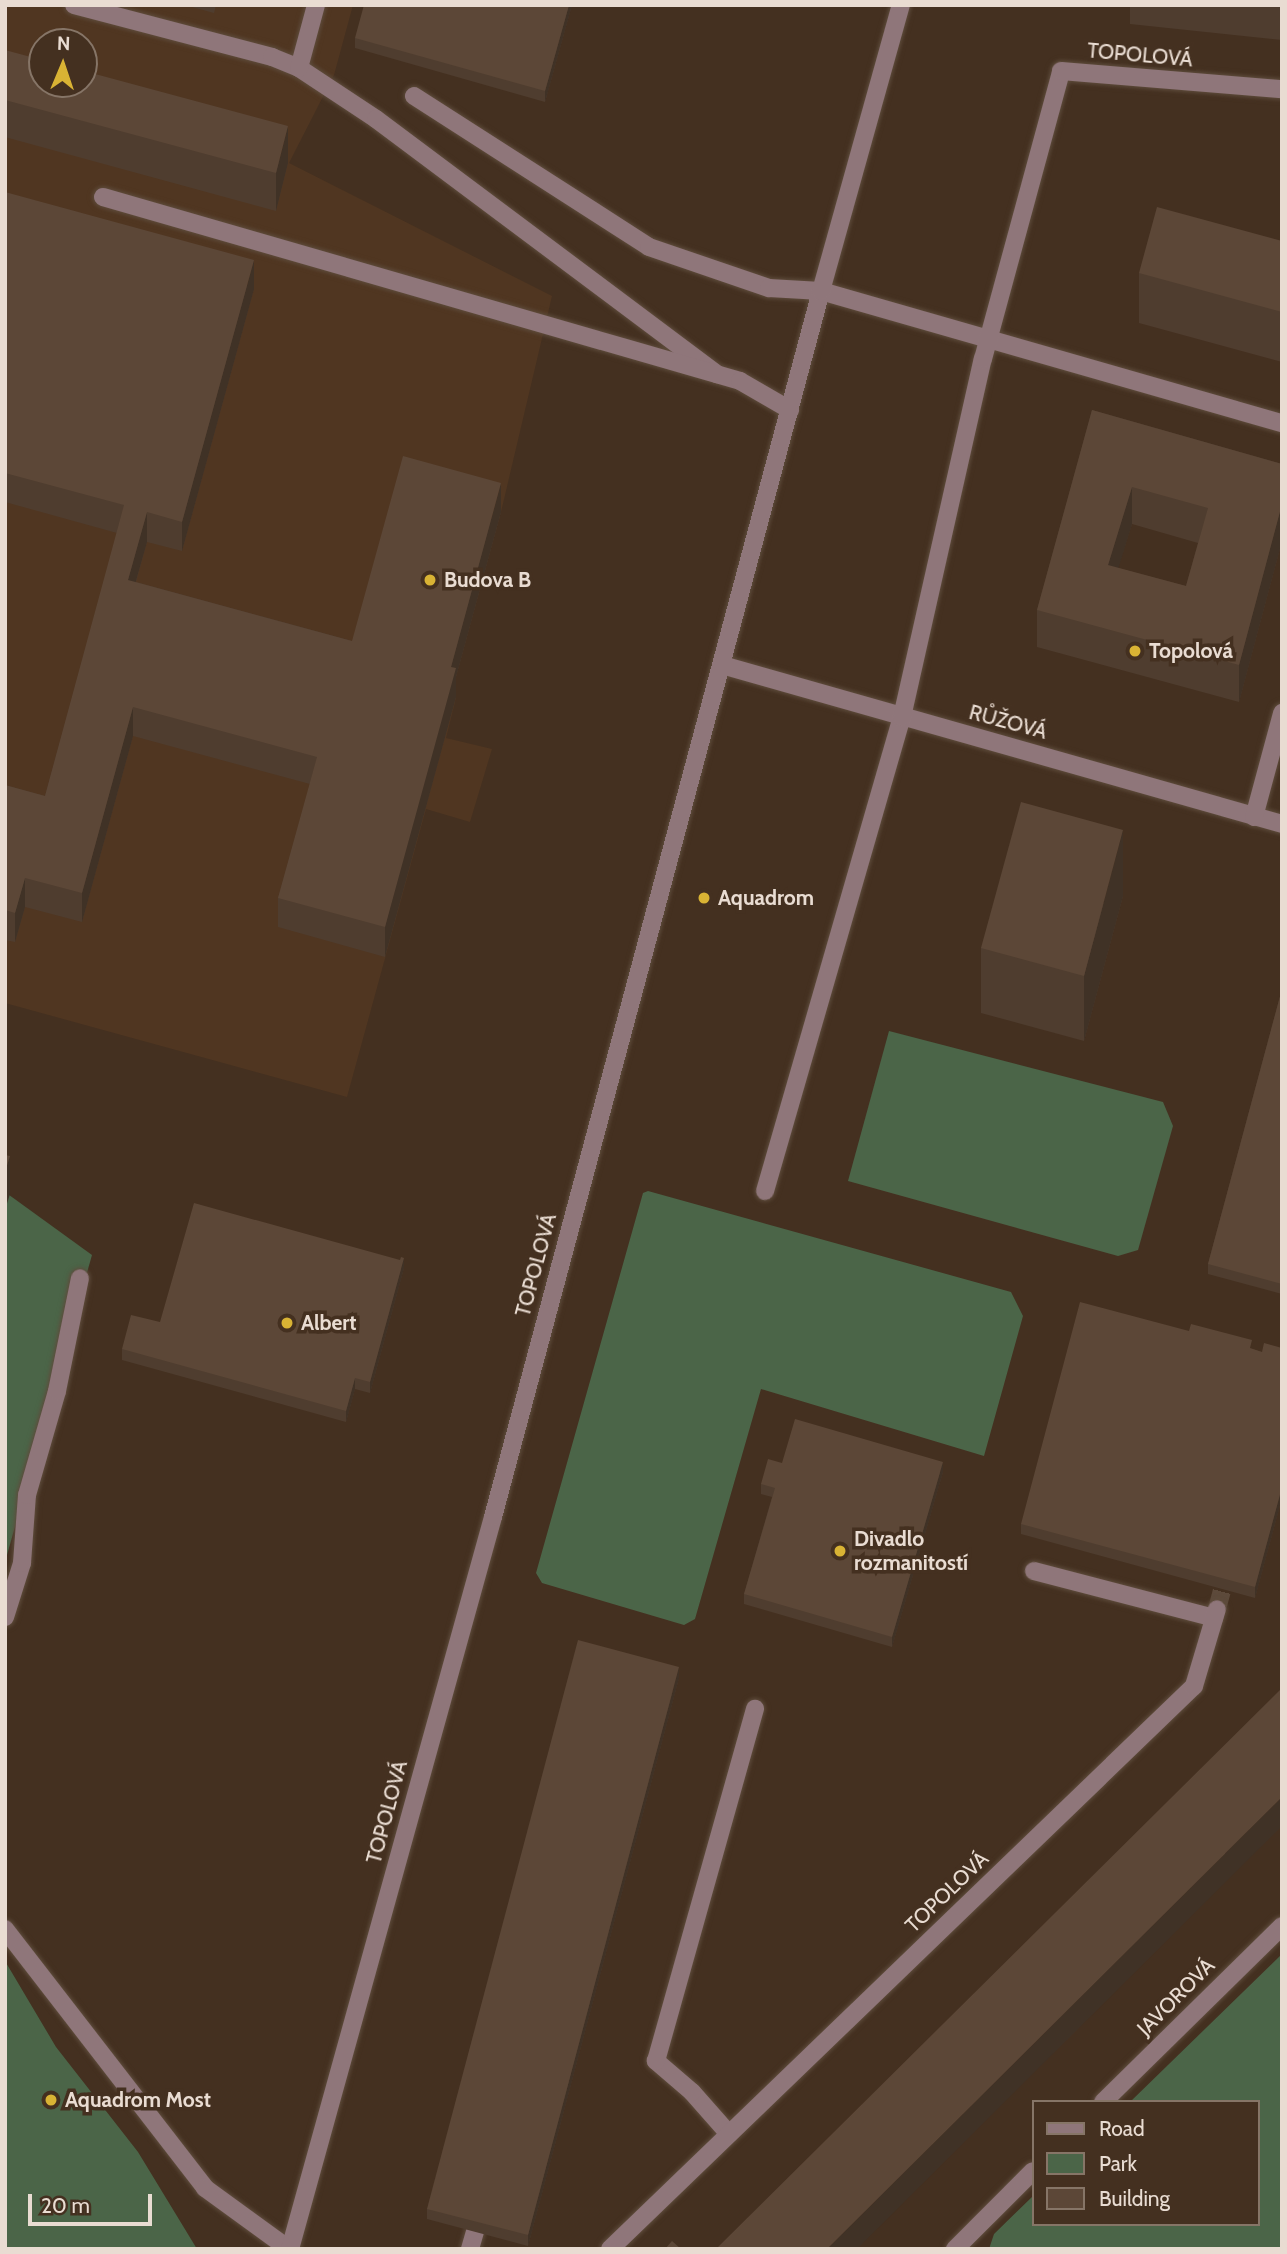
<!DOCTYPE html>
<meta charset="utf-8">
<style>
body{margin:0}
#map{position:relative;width:1287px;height:2254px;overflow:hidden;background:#443020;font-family:Cabin,sans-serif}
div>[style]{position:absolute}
.built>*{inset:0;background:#503621}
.green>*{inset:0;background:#4b6548}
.minor-tunnel>*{height:18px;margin-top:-9px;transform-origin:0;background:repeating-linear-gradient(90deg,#5d4a3b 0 18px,transparent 0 27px)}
.roads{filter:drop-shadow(0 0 2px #5e4c3c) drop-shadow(0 0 2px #5e4c3c)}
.minor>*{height:18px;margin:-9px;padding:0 9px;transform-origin:9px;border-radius:9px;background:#8f767a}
.wall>*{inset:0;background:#4f3d2f}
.shaded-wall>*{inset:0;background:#403226}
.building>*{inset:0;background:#5c4737}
.dots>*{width:19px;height:19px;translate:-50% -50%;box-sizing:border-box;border:4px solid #443020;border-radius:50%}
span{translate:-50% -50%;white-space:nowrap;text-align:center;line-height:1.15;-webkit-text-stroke:7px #443020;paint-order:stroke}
.street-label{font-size:21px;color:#e9dcd2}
.poi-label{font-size:21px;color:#e9dcd2;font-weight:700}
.left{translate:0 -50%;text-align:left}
.frame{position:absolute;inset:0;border:7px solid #e9dcd2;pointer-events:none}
.legend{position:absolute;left:1032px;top:2100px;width:228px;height:126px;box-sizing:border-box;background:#443020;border:2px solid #867567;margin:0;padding:9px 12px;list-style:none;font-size:21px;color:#e9dcd2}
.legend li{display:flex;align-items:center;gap:14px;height:35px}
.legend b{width:35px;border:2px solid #867567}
.north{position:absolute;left:28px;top:28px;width:70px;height:70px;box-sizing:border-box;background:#443020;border:2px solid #867567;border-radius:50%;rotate:2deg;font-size:19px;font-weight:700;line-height:28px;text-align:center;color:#e9dcd2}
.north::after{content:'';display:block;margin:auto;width:24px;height:32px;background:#d9b334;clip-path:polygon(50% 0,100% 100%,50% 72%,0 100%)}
.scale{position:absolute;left:28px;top:2194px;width:124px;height:32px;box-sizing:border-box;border:4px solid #e9dcd2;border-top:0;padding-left:9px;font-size:21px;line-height:24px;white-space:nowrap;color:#e9dcd2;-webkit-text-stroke:5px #443020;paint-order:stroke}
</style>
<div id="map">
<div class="built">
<div style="clip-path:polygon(evenodd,5px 5px,353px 5px,334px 75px,289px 163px,552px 296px,501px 512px,451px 695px,456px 698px,446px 738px,492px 749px,470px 822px,426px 809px,347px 1097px,5px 1003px,5px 5px,42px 42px,84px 42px,84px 84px,42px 84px,42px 42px)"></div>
</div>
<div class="green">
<div style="clip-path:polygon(889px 1031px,1163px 1102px,1173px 1126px,1138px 1250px,1118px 1256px,848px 1181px)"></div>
<div style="clip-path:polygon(648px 1191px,1011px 1292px,1023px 1316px,984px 1456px,761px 1389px,695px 1619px,684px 1625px,542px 1583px,536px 1573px,643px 1193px)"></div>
<div style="clip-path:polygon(5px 1192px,92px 1255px,5px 1562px)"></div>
<div style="clip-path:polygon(1282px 1954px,1282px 2249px,989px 2249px,994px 2234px,1033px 2196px,1033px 2224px,1257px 2224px,1257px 2102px,1130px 2102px)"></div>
<div style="clip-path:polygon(5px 1961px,56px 2047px,138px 2152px,197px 2249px,5px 2249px)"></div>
</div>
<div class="minor-tunnel">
<div style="left:1217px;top:1609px;width:42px;rotate:-75deg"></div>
</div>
<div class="roads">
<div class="minor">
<div style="left:74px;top:5px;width:205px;rotate:14.7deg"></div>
<div style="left:272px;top:57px;width:29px;rotate:22deg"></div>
<div style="left:299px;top:68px;width:92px;rotate:33.5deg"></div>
<div style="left:376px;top:119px;width:426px;rotate:36.8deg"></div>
<div style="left:299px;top:68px;width:65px;rotate:-74.9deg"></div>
<div style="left:414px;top:96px;width:279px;rotate:32.7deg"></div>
<div style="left:649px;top:247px;width:127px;rotate:18.9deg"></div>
<div style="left:769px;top:288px;width:52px;rotate:3.3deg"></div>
<div style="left:821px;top:291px;width:480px;rotate:16deg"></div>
<div style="left:103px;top:197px;width:663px;rotate:16.11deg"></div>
<div style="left:740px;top:381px;width:58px;rotate:30.1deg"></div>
<div style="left:722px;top:665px;width:582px;rotate:15.85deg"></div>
<div style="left:1254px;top:817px;width:108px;rotate:-74.9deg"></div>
<div style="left:765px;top:1191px;width:493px;rotate:-73.9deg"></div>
<div style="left:902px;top:717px;width:367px;rotate:-77.3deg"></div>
<div style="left:983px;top:359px;width:298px;rotate:-74.8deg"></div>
<div style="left:1061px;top:71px;width:222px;rotate:4.7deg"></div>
<div style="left:1034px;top:1571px;width:186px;rotate:14.6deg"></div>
<div style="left:5px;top:1617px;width:57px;rotate:-72.5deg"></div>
<div style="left:22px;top:1563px;width:68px;rotate:-85.8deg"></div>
<div style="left:27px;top:1495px;width:108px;rotate:-73.9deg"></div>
<div style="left:57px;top:1391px;width:115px;rotate:-78.5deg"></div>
<div style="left:5px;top:1929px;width:327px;rotate:52.3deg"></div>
<div style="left:205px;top:2188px;width:104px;rotate:36deg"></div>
<div style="left:1103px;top:2102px;width:251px;rotate:-44.5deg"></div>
<div style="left:729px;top:2134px;width:56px;rotate:-131.4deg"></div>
<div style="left:692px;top:2092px;width:48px;rotate:-139.3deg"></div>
<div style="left:656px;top:2061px;width:366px;rotate:-74.3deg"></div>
<div style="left:290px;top:2249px;width:760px;rotate:-74.5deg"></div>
<div style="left:493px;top:1517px;width:1269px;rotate:-75.02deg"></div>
<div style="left:821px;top:291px;width:297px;rotate:-74.4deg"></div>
<div style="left:470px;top:2249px;width:18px;rotate:-74deg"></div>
<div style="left:610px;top:2249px;width:811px;rotate:-43.95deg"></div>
<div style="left:1194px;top:1686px;width:80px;rotate:-73.4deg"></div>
<div style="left:955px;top:2249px;width:110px;rotate:-45deg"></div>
</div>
</div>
<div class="wall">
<div style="clip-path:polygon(185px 5px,216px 5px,214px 13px)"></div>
<div style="clip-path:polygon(572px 5px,545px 102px,355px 48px,355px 38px)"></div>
<div style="clip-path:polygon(1130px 5px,1282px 5px,1282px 40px,1130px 24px)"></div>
<div style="clip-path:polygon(5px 50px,288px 163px,276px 211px,5px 137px)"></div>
<div style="clip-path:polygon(5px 192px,254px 289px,182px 551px,147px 542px,136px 582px,352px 641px,501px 512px,456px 677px,456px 697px,385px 957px,278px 927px,278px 898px,310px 784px,133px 736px,82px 922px,25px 907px,15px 942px,5px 940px,5px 785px,45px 796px,117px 533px,5px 502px)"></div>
<div style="clip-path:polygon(1282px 241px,1282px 362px,1139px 323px,1139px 273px)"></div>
<div style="clip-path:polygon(evenodd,1092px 410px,1282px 464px,1282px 541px,1239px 702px,1037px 647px,1037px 610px,1092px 410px,1132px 524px,1198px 543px,1186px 586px,1118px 568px,1132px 524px)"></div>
<div style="clip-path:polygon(1123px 896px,1084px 1041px,981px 1013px,981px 948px)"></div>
<div style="clip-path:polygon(1282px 989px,1282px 1294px,1208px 1274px,1208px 1264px)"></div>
<div style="clip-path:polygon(404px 1268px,370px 1393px,355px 1389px,346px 1422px,122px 1360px,122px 1349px,160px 1322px)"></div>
<div style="clip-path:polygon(1282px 1348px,1282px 1498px,1255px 1598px,1021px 1534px,1021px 1524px,1252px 1349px,1262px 1352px)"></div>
<div style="clip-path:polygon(782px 1463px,943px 1472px,892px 1647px,744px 1604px,744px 1594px,772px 1497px,761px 1494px,761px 1484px)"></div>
<div style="clip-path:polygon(679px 1678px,528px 2246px,427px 2219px,427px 2209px)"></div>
</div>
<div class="shaded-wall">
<div style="clip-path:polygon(569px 5px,572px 5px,545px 102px,545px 91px)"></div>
<div style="clip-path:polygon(288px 126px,288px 163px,276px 211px,276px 173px)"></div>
<div style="clip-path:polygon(254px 260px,254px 289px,182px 551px,182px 522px)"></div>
<div style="clip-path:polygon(501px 483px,501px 512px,456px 677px,456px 697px,385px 957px,385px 927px,451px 667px)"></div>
<div style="clip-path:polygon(1132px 487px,1132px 524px,1108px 602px,1108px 565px)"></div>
<div style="clip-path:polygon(1282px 504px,1282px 541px,1239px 702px,1239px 665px)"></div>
<div style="clip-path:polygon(147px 512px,147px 542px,128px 609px,128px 580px)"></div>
<div style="clip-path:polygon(133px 707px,133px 736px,82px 922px,82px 893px)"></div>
<div style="clip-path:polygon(1123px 830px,1123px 896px,1084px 1041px,1084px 976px)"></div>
<div style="clip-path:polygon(25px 878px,25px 907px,15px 942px,15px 913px)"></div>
<div style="clip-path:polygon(10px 1156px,10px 1194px,5px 1210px,5px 1172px)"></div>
<div style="clip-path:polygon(404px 1258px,404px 1268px,370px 1393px,370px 1382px)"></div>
<div style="clip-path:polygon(355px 1378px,355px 1389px,346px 1422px,346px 1411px)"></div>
<div style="clip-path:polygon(943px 1462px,943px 1472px,892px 1647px,892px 1637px)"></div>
<div style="clip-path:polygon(1282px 1487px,1282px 1498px,1255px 1598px,1255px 1587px)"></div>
<div style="clip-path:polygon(679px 1667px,679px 1678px,528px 2246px,528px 2235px)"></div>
<div style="clip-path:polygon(1282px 1797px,1282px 1826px,857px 2249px,827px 2249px)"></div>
</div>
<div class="building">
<div style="clip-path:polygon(364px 5px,569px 5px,545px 91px,355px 38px)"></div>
<div style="clip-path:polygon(5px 50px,42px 60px,42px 84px,84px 84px,84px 71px,288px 126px,276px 173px,5px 100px)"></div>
<div style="clip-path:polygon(5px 192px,254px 260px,182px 522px,147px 512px,128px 580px,352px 641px,403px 456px,501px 483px,451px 667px,456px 668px,385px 927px,278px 898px,317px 757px,133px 707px,82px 893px,25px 878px,15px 913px,5px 910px,5px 785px,45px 796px,124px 505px,5px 473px)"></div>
<div style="clip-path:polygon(1157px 207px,1282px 241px,1282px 312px,1139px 273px)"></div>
<div style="clip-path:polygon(evenodd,1092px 410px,1282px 464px,1282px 504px,1239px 665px,1037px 610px,1092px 410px,1132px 487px,1208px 508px,1186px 586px,1108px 565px,1132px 487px)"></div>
<div style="clip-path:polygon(1021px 802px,1123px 830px,1084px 976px,981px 948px)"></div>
<div style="clip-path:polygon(1282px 989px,1282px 1284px,1208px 1264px)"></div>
<div style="clip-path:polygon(5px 1155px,10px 1156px,5px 1172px)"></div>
<div style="clip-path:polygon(194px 1203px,400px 1260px,401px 1257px,404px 1258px,370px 1382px,355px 1378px,346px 1411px,122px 1349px,131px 1315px,160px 1322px)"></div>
<div style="clip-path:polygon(1080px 1302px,1189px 1331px,1191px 1324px,1252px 1340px,1250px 1348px,1262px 1352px,1264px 1343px,1282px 1348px,1282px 1487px,1255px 1587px,1021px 1524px)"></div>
<div style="clip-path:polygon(795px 1419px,943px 1462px,892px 1637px,744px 1594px,775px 1488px,761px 1484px,768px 1459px,782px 1463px)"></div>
<div style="clip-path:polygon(578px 1640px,679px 1667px,528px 2235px,427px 2209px)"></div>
<div style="clip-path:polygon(1282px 1684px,1282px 1797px,827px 2249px,716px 2249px,1280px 1690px)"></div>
<div style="clip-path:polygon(672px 2241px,681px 2249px,665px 2249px)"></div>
</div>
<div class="dots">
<div style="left:430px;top:580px;background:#d9b334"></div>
<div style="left:1135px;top:651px;background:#d9b334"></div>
<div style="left:704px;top:898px;background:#d9b334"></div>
<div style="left:287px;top:1323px;background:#d9b334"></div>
<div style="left:840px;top:1551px;background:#d9b334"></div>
<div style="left:51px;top:2100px;background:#d9b334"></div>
</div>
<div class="street-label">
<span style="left:1140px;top:55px;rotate:5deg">TOPOLOVÁ</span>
<span style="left:1008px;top:722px;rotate:15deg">RŮŽOVÁ</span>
<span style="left:536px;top:1265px;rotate:-75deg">TOPOLOVÁ</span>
<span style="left:387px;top:1812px;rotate:-75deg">TOPOLOVÁ</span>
<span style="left:947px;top:1892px;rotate:-44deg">TOPOLOVÁ</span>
<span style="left:1176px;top:1997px;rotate:-45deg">JAVOROVÁ</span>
</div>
<div class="poi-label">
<span class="left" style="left:444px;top:580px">Budova B</span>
<span class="left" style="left:1149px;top:651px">Topolová</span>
<span class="left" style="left:718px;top:898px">Aquadrom</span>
<span class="left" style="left:301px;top:1323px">Albert</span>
<span class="left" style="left:854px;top:1551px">Divadlo<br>rozmanitostí</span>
<span class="left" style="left:65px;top:2100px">Aquadrom Most</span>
</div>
<div class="frame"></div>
<ul class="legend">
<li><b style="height:9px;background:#8f767a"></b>Road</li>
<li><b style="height:19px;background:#4b6548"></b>Park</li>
<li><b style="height:19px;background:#5c4737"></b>Building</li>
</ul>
<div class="north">N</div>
<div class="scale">20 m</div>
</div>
